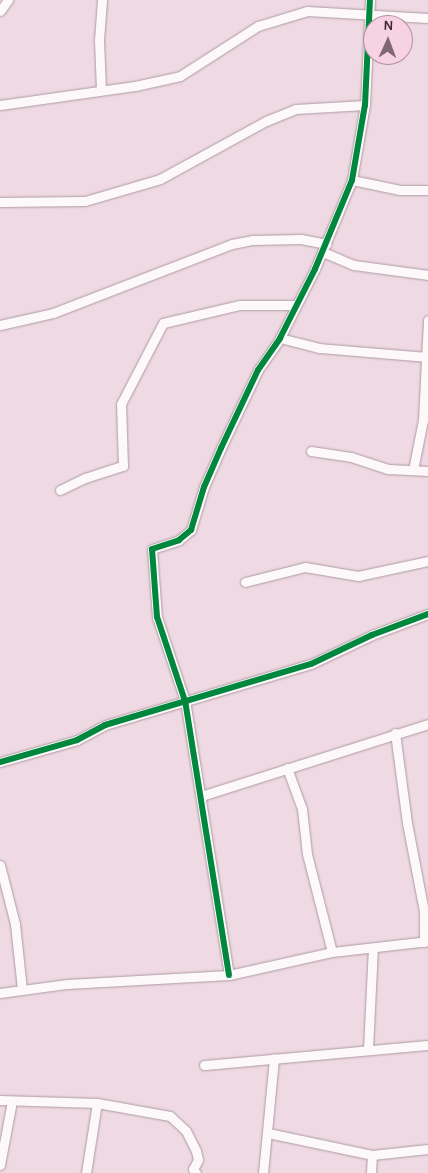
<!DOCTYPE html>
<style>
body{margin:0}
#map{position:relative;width:428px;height:1173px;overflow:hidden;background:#efdae3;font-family:Karla,sans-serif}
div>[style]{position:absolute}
.roads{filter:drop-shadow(0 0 1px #ad9aa2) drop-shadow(0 0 1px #ad9aa2)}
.minor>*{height:9px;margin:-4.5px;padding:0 4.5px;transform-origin:4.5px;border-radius:4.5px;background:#fdf9fb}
.cycleway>*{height:6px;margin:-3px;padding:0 3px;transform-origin:3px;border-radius:3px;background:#00873e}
span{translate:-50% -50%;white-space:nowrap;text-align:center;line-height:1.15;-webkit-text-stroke:4px #f7d2e2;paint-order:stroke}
.north{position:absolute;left:363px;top:15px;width:50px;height:50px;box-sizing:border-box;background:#f7d2e2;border:1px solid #af8f9d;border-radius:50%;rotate:2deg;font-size:14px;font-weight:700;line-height:20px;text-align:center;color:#432b36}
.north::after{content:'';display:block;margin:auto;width:18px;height:22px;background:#7f6873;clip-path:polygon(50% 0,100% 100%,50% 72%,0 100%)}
</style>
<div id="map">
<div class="roads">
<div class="minor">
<div style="left:0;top:11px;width:14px;rotate:-54deg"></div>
<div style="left:101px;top:90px;width:50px;rotate:-92.3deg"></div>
<div style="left:99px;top:40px;width:40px;rotate:-85.7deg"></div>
<div style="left:0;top:105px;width:136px;rotate:-8deg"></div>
<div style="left:135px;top:86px;width:46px;rotate:-12.5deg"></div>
<div style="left:180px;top:76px;width:93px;rotate:-32.7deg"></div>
<div style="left:258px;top:26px;width:51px;rotate:-17deg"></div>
<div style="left:307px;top:11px;width:121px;rotate:3.3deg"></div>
<div style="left:352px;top:180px;width:49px;rotate:11.8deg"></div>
<div style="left:400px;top:190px;width:28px"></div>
<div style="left:0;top:202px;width:85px;rotate:-0.7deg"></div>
<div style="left:85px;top:201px;width:78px;rotate:-16.3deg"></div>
<div style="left:160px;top:179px;width:121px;rotate:-28.7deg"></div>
<div style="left:266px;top:121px;width:31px;rotate:-22deg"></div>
<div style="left:295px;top:109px;width:70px;rotate:-3.3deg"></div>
<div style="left:323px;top:252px;width:34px;rotate:23deg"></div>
<div style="left:354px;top:265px;width:75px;rotate:7.7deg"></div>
<div style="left:0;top:325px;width:54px;rotate:-12.8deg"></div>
<div style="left:53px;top:313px;width:192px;rotate:-21.1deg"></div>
<div style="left:232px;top:244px;width:20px;rotate:-11deg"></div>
<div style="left:252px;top:240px;width:49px;rotate:-1.2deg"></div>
<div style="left:301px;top:239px;width:26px;rotate:11deg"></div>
<div style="left:280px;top:338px;width:40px;rotate:14.4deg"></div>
<div style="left:319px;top:348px;width:107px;rotate:4.8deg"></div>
<div style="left:311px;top:451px;width:40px;rotate:8.5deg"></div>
<div style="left:351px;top:457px;width:40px;rotate:18deg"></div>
<div style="left:389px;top:469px;width:39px;rotate:3deg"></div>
<div style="left:413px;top:470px;width:51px;rotate:-78.7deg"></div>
<div style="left:423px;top:420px;width:100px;rotate:-87.1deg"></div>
<div style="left:60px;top:490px;width:28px;rotate:-26deg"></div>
<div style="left:85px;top:478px;width:40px;rotate:-18deg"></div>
<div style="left:123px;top:466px;width:62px;rotate:-91.8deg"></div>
<div style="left:121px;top:404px;width:91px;rotate:-62.6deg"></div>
<div style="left:163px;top:323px;width:79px;rotate:-13.2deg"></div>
<div style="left:240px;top:305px;width:56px"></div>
<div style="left:245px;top:582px;width:62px;rotate:-14deg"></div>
<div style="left:305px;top:567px;width:54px;rotate:9.6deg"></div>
<div style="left:358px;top:576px;width:72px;rotate:-12.1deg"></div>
<div style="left:395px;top:733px;width:91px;rotate:82.4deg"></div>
<div style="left:407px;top:823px;width:90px;rotate:79.1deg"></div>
<div style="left:424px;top:911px;width:31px;rotate:90deg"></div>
<div style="left:0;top:762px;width:80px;rotate:-15.9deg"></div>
<div style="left:77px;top:740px;width:32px;rotate:-28deg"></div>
<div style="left:105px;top:725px;width:215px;rotate:-16.5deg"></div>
<div style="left:311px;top:664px;width:68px;rotate:-25.4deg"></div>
<div style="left:372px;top:635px;width:60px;rotate:-20.6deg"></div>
<div style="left:287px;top:768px;width:44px;rotate:69.9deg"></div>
<div style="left:302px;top:809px;width:45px;rotate:83.7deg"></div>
<div style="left:307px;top:854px;width:101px;rotate:75.7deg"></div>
<div style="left:201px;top:796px;width:238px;rotate:-17.6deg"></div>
<div style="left:0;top:865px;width:61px;rotate:75.7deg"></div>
<div style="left:15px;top:924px;width:65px;rotate:83.9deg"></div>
<div style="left:229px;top:975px;width:278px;rotate:-99.1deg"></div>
<div style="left:185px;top:701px;width:89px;rotate:-108.4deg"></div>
<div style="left:157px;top:617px;width:68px;rotate:-94.2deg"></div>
<div style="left:152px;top:549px;width:28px;rotate:-18deg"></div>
<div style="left:179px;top:540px;width:16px;rotate:-40deg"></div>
<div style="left:191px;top:530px;width:45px;rotate:-73.2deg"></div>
<div style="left:204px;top:487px;width:43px;rotate:-66.4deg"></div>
<div style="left:221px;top:448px;width:86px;rotate:-64.6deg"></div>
<div style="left:258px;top:370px;width:39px;rotate:-55deg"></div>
<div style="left:280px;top:338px;width:77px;rotate:-63.1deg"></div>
<div style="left:315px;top:269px;width:96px;rotate:-67.4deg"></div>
<div style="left:352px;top:180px;width:76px;rotate:-80.2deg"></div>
<div style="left:365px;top:105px;width:105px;rotate:-87.3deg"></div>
<div style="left:0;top:993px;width:68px;rotate:-7.7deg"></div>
<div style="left:67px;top:984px;width:162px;rotate:-3.2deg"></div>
<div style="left:229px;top:975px;width:106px;rotate:-12.6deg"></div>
<div style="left:332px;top:952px;width:97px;rotate:-6.5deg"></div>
<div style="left:368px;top:1049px;width:101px;rotate:-87.2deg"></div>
<div style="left:204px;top:1065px;width:225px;rotate:-5.1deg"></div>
<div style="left:0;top:1100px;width:97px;rotate:1.8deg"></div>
<div style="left:97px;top:1103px;width:74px;rotate:10.1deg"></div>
<div style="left:170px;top:1116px;width:22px;rotate:43deg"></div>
<div style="left:186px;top:1131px;width:22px;rotate:63deg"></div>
<div style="left:196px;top:1151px;width:9px;rotate:77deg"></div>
<div style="left:198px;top:1160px;width:10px;rotate:119deg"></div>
<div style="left:193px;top:1169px;width:5px;rotate:53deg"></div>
<div style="left:268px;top:1133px;width:106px;rotate:11.9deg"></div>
<div style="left:372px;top:1155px;width:56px;rotate:-6.1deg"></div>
<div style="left:0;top:1165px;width:65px;rotate:-79.4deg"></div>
<div style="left:86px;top:1173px;width:71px;rotate:-81.1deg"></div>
<div style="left:263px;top:1173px;width:115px;rotate:-84.5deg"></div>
<div style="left:371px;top:1173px;width:18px;rotate:-87deg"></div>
</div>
</div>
<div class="cycleway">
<div style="left:0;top:762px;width:80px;rotate:-15.9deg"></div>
<div style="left:77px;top:740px;width:32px;rotate:-28deg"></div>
<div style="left:105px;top:725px;width:215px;rotate:-16.5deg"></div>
<div style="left:311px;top:664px;width:68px;rotate:-25.4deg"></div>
<div style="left:372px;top:635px;width:60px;rotate:-20.6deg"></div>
<div style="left:229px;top:975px;width:278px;rotate:-99.1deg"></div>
<div style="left:185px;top:701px;width:89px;rotate:-108.4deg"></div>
<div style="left:157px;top:617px;width:68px;rotate:-94.2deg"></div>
<div style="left:152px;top:549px;width:28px;rotate:-18deg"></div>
<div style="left:179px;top:540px;width:16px;rotate:-40deg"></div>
<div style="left:191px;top:530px;width:45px;rotate:-73.2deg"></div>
<div style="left:204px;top:487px;width:43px;rotate:-66.4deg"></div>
<div style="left:221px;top:448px;width:86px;rotate:-64.6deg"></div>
<div style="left:258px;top:370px;width:39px;rotate:-55deg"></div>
<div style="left:280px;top:338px;width:77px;rotate:-63.1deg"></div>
<div style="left:315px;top:269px;width:96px;rotate:-67.4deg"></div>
<div style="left:352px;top:180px;width:76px;rotate:-80.2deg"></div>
<div style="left:365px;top:105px;width:105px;rotate:-87.3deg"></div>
</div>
<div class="north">N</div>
</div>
